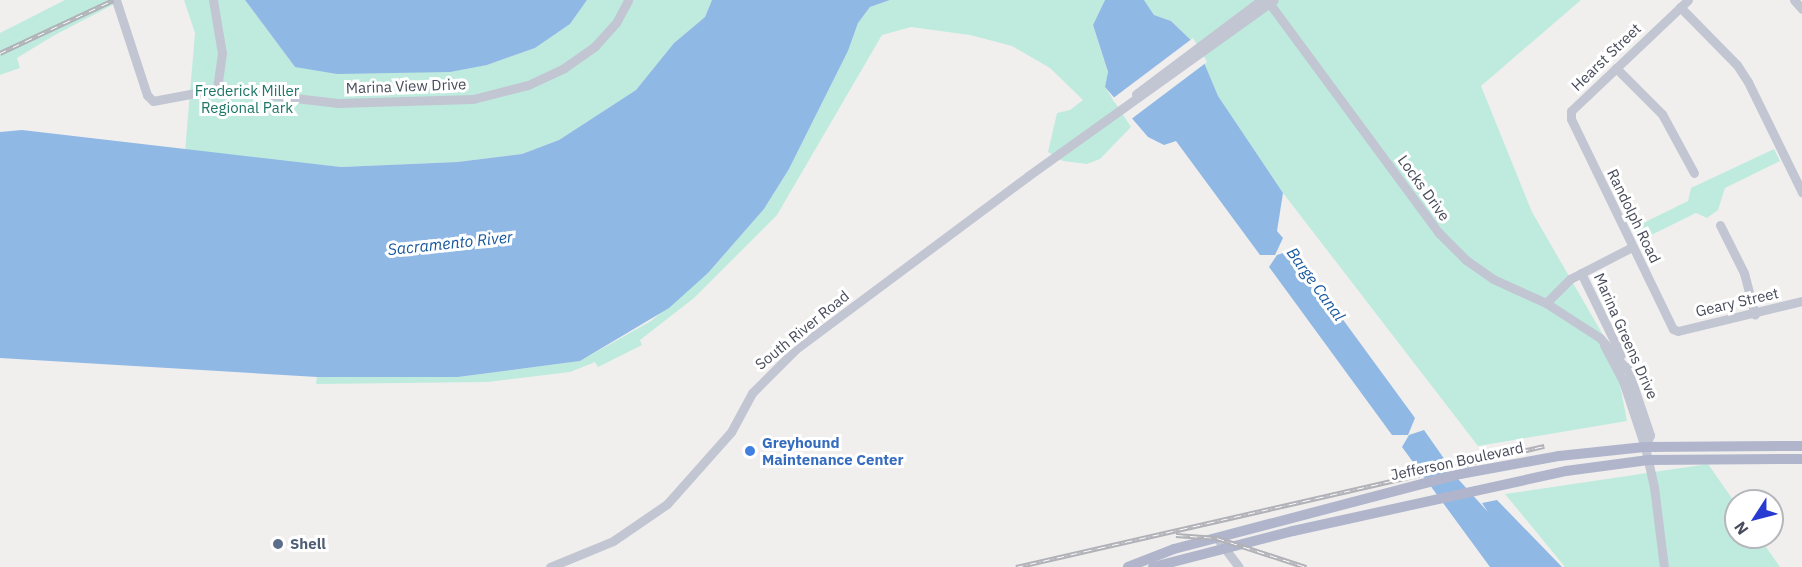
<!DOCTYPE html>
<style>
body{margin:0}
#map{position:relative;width:1802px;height:567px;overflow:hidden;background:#f0efee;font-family:"IBM Plex Sans",sans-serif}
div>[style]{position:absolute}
.green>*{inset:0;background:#bfebde}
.water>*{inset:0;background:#90b8e5}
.pier>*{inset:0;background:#f0efee}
.minor>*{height:9px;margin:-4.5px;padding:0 4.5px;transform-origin:4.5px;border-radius:4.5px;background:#c2c6d2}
.major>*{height:10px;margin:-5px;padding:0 5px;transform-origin:5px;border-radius:5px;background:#b0b5cb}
.rail>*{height:4.5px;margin-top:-2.25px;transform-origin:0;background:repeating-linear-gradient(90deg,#fff 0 7px,#b1b1b8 0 14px);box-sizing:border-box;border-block:2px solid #b1b1b8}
.dots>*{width:16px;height:16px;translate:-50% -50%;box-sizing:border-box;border:3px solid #fff;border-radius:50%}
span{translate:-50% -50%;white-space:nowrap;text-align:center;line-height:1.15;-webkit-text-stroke:6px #fff;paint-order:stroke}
.street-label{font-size:15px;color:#484b5a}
.park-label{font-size:15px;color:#1e7666}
.shop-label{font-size:15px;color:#366cbe;font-weight:700}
.left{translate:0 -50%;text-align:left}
.service-label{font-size:15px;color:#4e5e75;font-weight:700}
.water-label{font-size:16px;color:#17579d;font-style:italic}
.north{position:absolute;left:1724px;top:489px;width:60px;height:60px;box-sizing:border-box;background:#fff;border:2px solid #b6b7bd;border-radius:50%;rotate:234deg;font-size:16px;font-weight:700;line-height:24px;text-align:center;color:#484b5a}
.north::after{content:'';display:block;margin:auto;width:21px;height:27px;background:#273bd2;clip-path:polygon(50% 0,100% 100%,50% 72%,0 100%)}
</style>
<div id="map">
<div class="green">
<div style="clip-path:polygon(65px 0,122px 0,53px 36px,17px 58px,20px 68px,0 75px,0 33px)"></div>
<div style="clip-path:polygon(184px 0,245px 0,295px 67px,487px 65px,535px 48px,570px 24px,587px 0,712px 0,705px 17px,674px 43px,636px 90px,559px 140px,522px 154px,457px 162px,341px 167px,185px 151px,195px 33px)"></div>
<div style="clip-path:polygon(890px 0,1105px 0,1093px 25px,1108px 73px,1105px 87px,1131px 127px,1100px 159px,1087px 164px,1063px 161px,1048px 152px,1057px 113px,1070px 110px,1083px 100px,1050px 68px,1012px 46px,970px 35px,911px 27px,882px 35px,777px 215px,694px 298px,640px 340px,642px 345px,598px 367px,595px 362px,570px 372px,488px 382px,316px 384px,317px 377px,458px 377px,580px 361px,651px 321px,708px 273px,764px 209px,789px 169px,848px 51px,858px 23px,870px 7px)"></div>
<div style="clip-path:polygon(1144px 0,1581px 0,1481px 86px,1532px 212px,1614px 354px,1627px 421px,1478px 446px,1283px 193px,1217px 95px,1197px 46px,1171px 21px,1154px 15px)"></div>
<div style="clip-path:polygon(1774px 149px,1780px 161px,1725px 188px,1718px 210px,1707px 218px,1696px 213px,1637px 242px,1631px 229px,1688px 201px,1691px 188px)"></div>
<div style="clip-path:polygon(1708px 464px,1736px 504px,1736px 537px,1759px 537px,1780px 567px,1565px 567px,1505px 494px)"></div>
</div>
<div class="water">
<div style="clip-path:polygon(245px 0,587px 0,570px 24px,535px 48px,487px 65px,450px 72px,337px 74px,295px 67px)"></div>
<div style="clip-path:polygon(712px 0,890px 0,870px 7px,858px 23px,848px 51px,789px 169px,764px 209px,708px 273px,669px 308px,580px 361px,458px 377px,317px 377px,0 358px,0 132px,22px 130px,341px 167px,457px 162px,522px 154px,559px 140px,636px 90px,674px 43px,705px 17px)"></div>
<div style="clip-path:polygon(1105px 0,1144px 0,1154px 15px,1171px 21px,1197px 46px,1218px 96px,1283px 193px,1277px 231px,1283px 238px,1275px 255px,1260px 255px,1176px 141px,1164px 145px,1148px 137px,1105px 87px,1108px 72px,1093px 25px)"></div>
<div style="clip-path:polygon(1292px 250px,1415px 418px,1408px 435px,1392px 435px,1269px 267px,1277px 255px)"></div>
<div style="clip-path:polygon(1424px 430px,1459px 480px,1488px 512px,1482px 503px,1497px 500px,1562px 567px,1490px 567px,1402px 447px,1409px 435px)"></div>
</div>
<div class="pier">
<div style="clip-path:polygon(1193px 38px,1207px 62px,1130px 120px,1112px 99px)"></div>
</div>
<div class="minor">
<div style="left:116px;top:0;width:100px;rotate:71.9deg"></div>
<div style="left:147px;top:95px;width:8px;rotate:45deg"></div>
<div style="left:153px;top:101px;width:65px;rotate:-10.6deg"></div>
<div style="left:217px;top:89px;width:122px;rotate:6.6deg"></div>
<div style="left:338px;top:103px;width:135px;rotate:-1.7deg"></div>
<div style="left:473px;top:99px;width:57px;rotate:-14.3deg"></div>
<div style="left:528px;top:85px;width:40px;rotate:-25deg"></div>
<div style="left:564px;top:68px;width:38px;rotate:-35deg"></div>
<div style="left:595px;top:46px;width:31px;rotate:-48deg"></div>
<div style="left:616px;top:23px;width:26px;rotate:-62deg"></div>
<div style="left:213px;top:0;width:54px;rotate:80.4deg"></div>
<div style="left:222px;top:53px;width:36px;rotate:98deg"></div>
<div style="left:1267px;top:0;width:290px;rotate:53.6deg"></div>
<div style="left:1439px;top:233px;width:38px;rotate:45deg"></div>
<div style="left:1466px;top:260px;width:33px;rotate:35deg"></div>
<div style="left:1493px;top:279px;width:58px;rotate:24.4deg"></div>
<div style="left:1546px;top:303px;width:64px;rotate:32.9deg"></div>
<div style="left:1600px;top:338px;width:45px;rotate:49.5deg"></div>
<div style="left:1688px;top:0;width:161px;rotate:136.5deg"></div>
<div style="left:1571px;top:111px;width:8px;rotate:90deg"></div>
<div style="left:1571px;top:119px;width:233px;rotate:64.1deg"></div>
<div style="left:1673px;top:329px;width:5px;rotate:22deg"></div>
<div style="left:1678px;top:331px;width:128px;rotate:-13.6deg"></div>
<div style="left:1794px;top:0;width:12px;rotate:48deg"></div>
<div style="left:1680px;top:7px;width:81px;rotate:45.5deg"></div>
<div style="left:1737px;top:65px;width:20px;rotate:57deg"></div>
<div style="left:1748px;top:82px;width:123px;rotate:63.9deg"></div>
<div style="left:1616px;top:68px;width:65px;rotate:45deg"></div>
<div style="left:1662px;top:114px;width:67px;rotate:61.5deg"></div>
<div style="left:1136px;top:94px;width:156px;rotate:-36.9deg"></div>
<div style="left:1720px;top:225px;width:54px;rotate:63.4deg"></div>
<div style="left:1744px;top:273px;width:43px;rotate:75.3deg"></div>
<div style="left:1581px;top:273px;width:91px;rotate:64deg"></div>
<div style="left:1546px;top:303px;width:34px;rotate:-45deg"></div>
<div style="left:1570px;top:279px;width:70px;rotate:-27.3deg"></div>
<div style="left:1604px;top:345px;width:41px;rotate:62.2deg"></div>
<div style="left:1623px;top:381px;width:70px;rotate:71.6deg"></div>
<div style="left:1645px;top:447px;width:41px;rotate:77.3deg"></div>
<div style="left:1654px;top:487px;width:81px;rotate:82.9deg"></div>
<div style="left:1627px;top:367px;width:72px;rotate:71.3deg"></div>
<div style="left:1650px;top:435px;width:13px;rotate:113deg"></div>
<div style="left:1217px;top:538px;width:36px;rotate:53deg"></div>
<div style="left:550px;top:567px;width:68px;rotate:-22.4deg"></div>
<div style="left:613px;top:541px;width:65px;rotate:-34.4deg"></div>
<div style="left:667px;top:504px;width:96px;rotate:-48.4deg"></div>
<div style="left:731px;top:432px;width:44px;rotate:-61.7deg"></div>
<div style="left:752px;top:393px;width:62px;rotate:-45deg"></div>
<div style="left:796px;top:349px;width:289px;rotate:-36.7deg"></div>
<div style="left:1028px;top:176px;width:302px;rotate:-35.6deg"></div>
</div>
<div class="major">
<div style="left:1128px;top:567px;width:49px;rotate:-21.4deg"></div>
<div style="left:1174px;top:549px;width:296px;rotate:-14.7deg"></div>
<div style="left:1460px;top:474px;width:101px;rotate:-10.3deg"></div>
<div style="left:1559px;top:456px;width:86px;rotate:-6deg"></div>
<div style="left:1645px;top:447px;width:157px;rotate:-0.4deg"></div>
<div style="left:1153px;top:567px;width:145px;rotate:-14.4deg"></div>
<div style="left:1293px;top:531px;width:280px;rotate:-12.4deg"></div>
<div style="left:1566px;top:471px;width:83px;rotate:-7.6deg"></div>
<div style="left:1648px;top:460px;width:154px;rotate:-0.4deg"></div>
</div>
<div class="rail">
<div style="left:0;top:53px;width:125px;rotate:-25.1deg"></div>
<div style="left:1176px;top:535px;width:41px;rotate:4.2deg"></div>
<div style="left:1217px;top:538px;width:94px;rotate:18deg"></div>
<div style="left:1016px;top:567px;width:542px;rotate:-12.91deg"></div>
</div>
<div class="dots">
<div style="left:750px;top:451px;background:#3f7fe0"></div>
<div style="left:278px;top:544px;background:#5c6f8a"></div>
</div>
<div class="street-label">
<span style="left:1606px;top:57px;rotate:-44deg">Hearst Street</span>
<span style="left:406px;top:86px;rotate:-2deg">Marina View Drive</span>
<span style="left:1424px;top:188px;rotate:54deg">Locks Drive</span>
<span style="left:1634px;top:216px;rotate:64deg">Randolph Road</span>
<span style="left:1737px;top:302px;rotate:-13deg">Geary Street</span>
<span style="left:802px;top:330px;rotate:-39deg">South River Road</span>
<span style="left:1626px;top:336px;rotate:66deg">Marina Greens Drive</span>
<span style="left:1457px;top:461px;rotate:-12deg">Jefferson Boulevard</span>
</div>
<div class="park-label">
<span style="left:247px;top:99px">Frederick Miller<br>Regional Park</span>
</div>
<div class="shop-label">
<span class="left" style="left:762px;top:451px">Greyhound<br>Maintenance Center</span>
</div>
<div class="service-label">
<span class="left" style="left:290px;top:544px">Shell</span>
</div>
<div class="water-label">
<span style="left:450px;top:243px;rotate:-6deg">Sacramento River</span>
<span style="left:1316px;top:284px;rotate:54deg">Barge Canal</span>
</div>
<div class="north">N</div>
</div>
